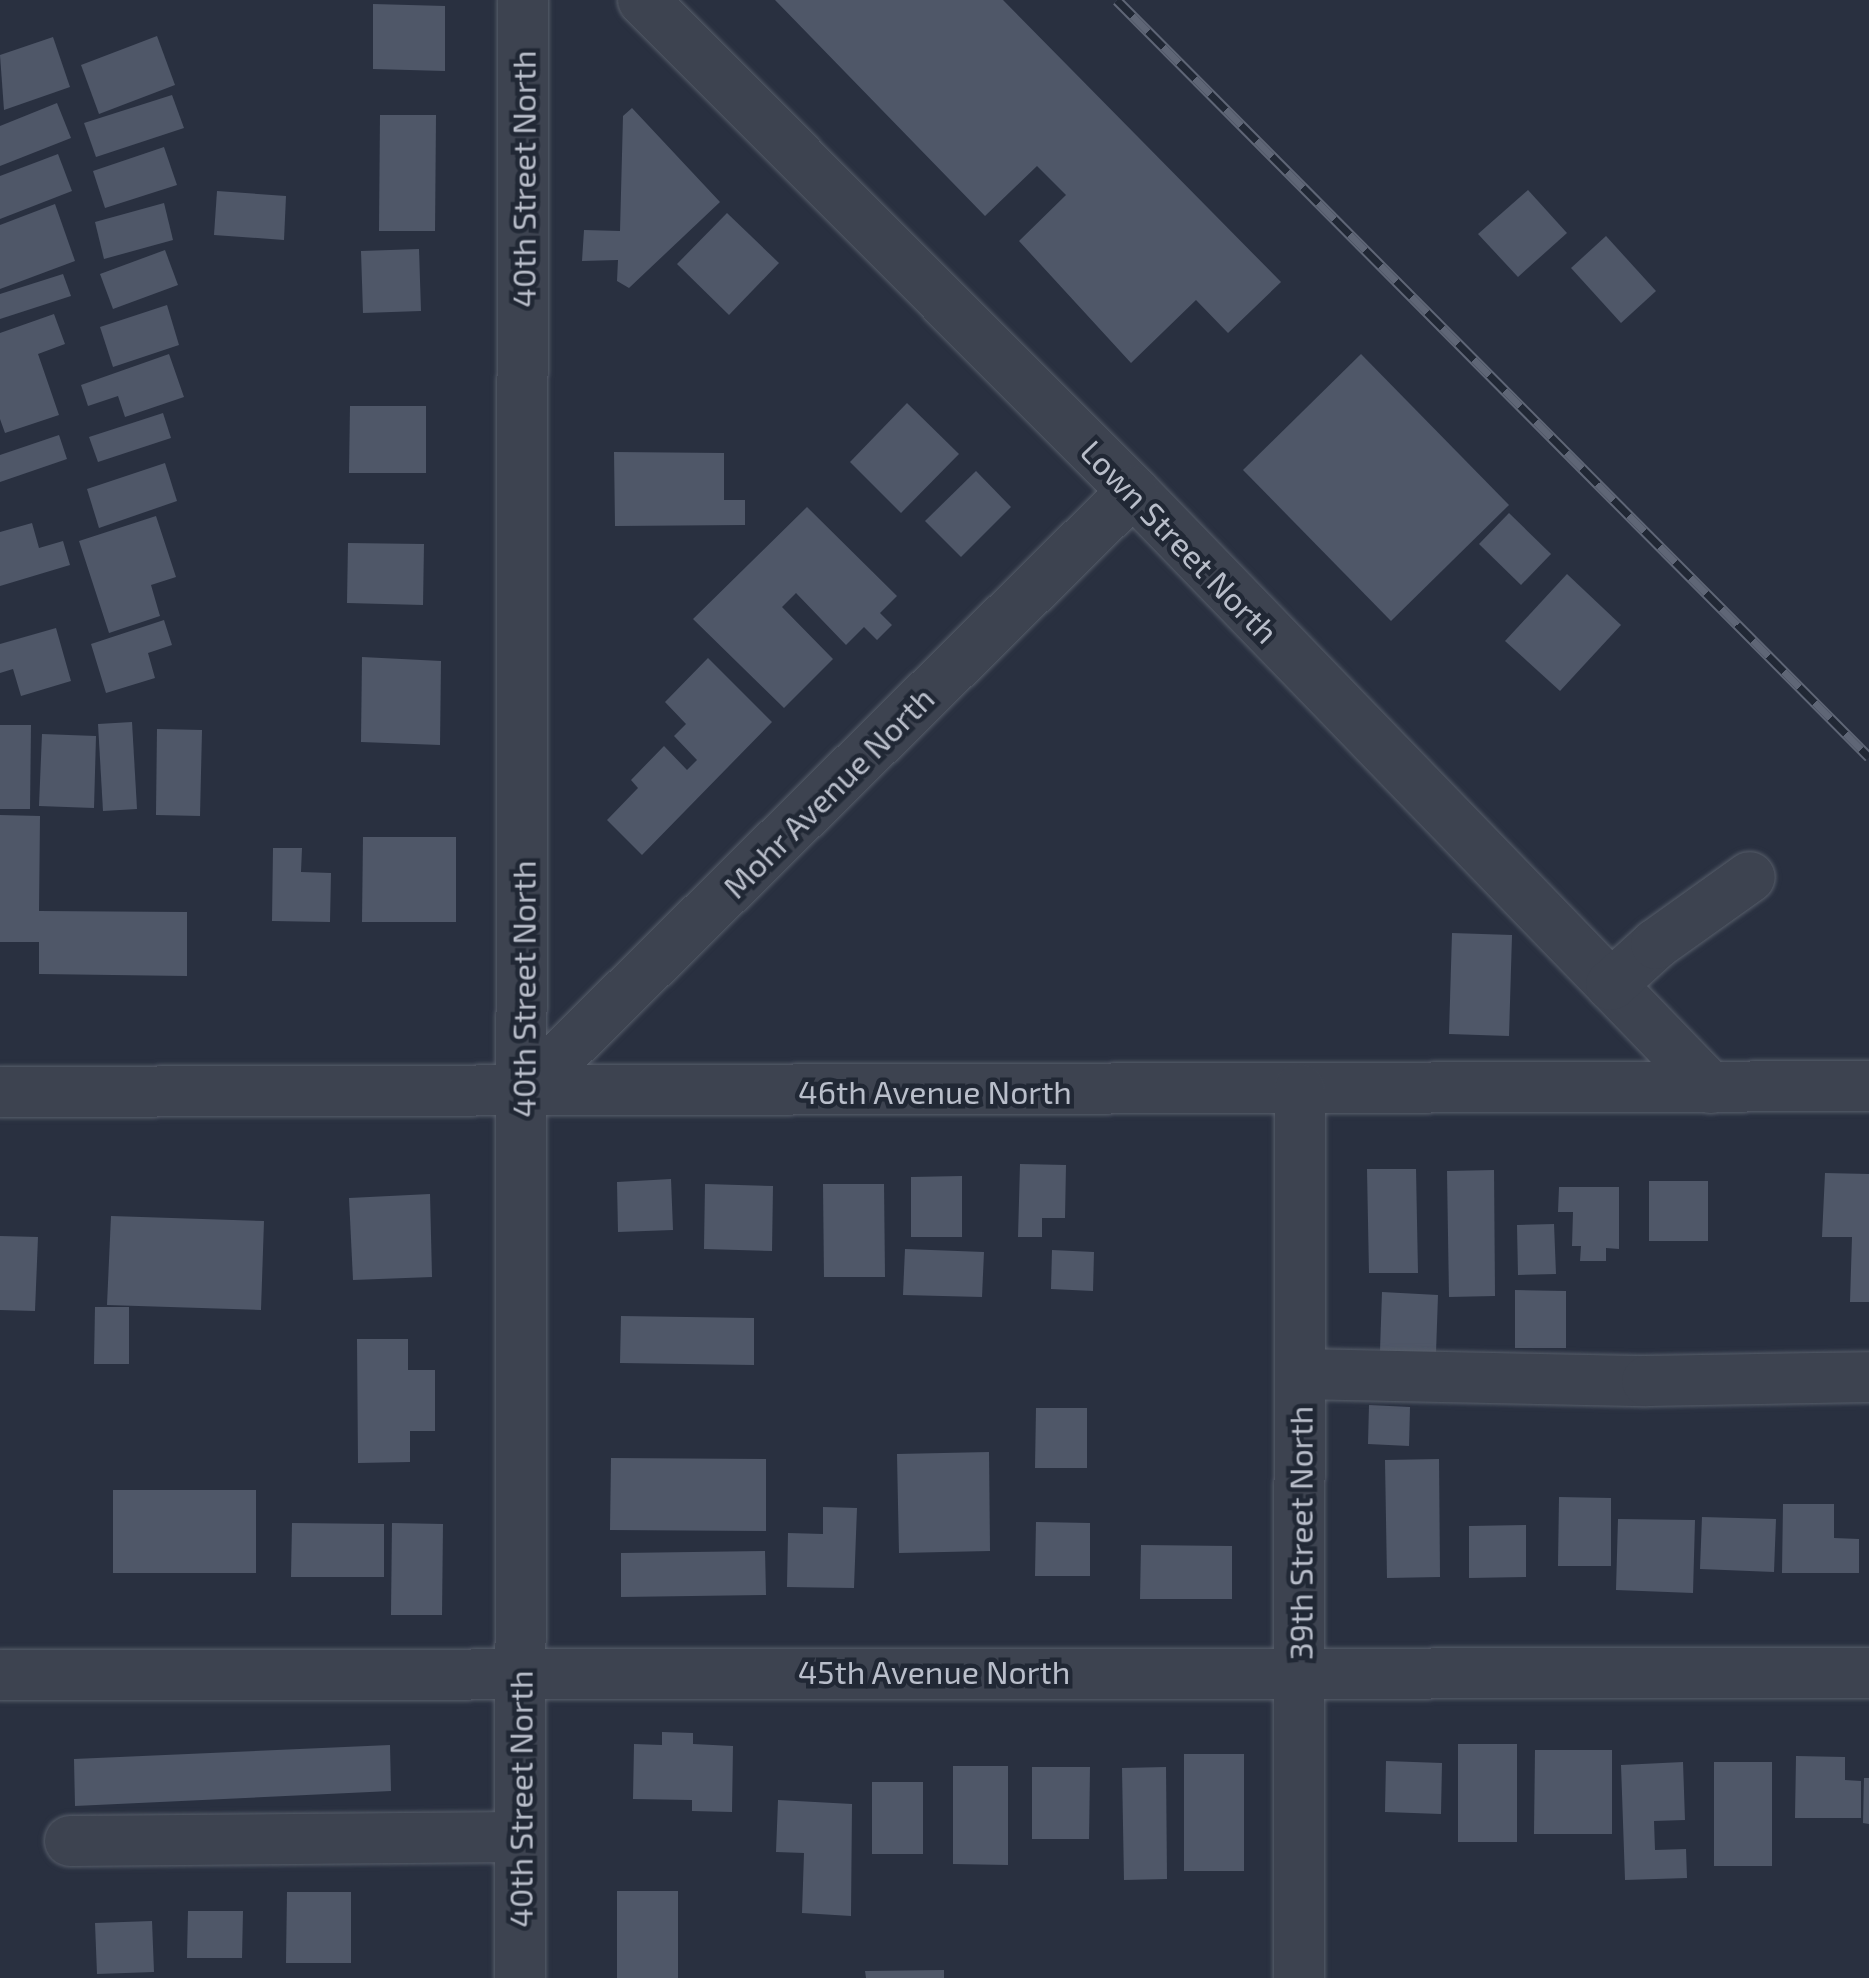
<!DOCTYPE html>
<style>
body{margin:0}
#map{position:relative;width:1869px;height:1978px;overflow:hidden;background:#293040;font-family:"Exo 2",sans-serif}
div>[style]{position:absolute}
.building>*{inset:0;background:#4f5768}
.roads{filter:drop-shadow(0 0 2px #575e6a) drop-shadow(0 0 2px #575e6a)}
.minor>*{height:50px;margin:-25px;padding:0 25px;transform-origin:25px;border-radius:25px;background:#3d4350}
.rail>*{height:11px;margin-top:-5.5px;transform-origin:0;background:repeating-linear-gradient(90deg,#212835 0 22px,#5f6676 0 44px);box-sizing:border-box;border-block:2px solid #5f6676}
span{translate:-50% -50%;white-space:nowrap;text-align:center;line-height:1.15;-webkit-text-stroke:9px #212835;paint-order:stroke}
.street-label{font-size:32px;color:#b9beca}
</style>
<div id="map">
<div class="building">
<div style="clip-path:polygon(775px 0,1003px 0,1281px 282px,1228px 333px,1196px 300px,1131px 363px,1019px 241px,1066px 195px,1037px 166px,985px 216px)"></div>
<div style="clip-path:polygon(373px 4px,445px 6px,445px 71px,373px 69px)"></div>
<div style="clip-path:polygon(157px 36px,175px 85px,99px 114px,81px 65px)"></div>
<div style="clip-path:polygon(53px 37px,70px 87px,4px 110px,0 55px)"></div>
<div style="clip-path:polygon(172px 95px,184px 128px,96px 157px,84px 123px)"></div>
<div style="clip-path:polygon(57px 103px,71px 138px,0 166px,0 126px)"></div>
<div style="clip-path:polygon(632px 108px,720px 202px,629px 288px,617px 281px,618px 260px,582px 261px,584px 230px,620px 231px,623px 116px)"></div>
<div style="clip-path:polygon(380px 115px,436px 115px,435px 231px,379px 231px)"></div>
<div style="clip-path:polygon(164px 147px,177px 185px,105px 208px,93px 171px)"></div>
<div style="clip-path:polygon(58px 154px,72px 191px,0 219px,0 176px)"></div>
<div style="clip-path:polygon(1528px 190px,1567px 233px,1518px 277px,1478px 234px)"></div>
<div style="clip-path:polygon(217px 191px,286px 196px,284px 240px,214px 235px)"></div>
<div style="clip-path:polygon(164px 203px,173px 240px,104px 259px,95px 222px)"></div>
<div style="clip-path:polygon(55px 204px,75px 261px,0 289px,0 225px)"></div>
<div style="clip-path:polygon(727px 213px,779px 263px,729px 315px,677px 264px)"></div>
<div style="clip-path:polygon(1606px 236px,1656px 291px,1621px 323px,1571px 268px)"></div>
<div style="clip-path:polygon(419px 249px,421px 311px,363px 313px,361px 251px)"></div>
<div style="clip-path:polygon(165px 250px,178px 285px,113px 309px,100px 274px)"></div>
<div style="clip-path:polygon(63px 274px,71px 296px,0 319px,0 294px)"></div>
<div style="clip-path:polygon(167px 305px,179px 345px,113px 367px,100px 327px)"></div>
<div style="clip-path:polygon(54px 314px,65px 344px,38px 354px,59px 415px,5px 433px,0 419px,0 333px)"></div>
<div style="clip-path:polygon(169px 354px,184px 397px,125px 417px,118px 396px,88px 406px,81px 385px)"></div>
<div style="clip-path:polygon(1361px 354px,1509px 505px,1391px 621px,1243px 470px)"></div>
<div style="clip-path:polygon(907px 403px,959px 454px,901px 513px,850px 462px)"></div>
<div style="clip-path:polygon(350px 406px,426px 406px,426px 473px,349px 473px)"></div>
<div style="clip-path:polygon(163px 413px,171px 438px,98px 462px,89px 437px)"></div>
<div style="clip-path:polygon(59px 435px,67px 459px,0 482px,0 455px)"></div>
<div style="clip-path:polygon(614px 452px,724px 453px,724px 500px,745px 500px,745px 525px,615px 526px)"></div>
<div style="clip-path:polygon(165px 463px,177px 501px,99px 528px,87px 489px)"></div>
<div style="clip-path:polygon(976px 471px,1011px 507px,961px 557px,925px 521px)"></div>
<div style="clip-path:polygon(807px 507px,897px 596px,880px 613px,892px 625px,877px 640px,864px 627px,846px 645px,796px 593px,782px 607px,833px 659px,784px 708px,693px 619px)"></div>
<div style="clip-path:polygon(1509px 513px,1551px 554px,1521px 585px,1479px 544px)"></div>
<div style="clip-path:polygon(156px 516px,176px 577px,151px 585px,160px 616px,109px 633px,79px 541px)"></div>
<div style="clip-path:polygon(32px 523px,39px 548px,63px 541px,70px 565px,0 586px,0 532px)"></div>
<div style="clip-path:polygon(348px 543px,424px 544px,423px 605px,347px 603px)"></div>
<div style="clip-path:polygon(1567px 574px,1621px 625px,1560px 691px,1505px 641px)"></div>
<div style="clip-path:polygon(164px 620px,172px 645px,148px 653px,155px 678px,106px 693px,91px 644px)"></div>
<div style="clip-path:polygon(56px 628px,71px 681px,21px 696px,13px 669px,0 673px,0 644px)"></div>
<div style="clip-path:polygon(362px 657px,441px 661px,440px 745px,361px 742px)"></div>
<div style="clip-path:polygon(708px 658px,772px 722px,642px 855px,607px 820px,638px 788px,631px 780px,664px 746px,687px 770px,697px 760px,674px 736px,686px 724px,665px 702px)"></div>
<div style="clip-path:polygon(132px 722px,137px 809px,103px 811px,98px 724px)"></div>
<div style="clip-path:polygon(0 725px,31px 725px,30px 809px,0 809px)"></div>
<div style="clip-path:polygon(157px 729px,202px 730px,200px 816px,156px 815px)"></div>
<div style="clip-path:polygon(42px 734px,96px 736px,94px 808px,39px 806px)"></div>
<div style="clip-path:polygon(0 815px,40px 816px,39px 911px,187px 912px,187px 976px,39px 974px,39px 942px,0 942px)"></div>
<div style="clip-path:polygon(363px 837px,456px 837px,456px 922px,362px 922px)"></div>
<div style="clip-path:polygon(273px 848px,302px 848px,301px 872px,331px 873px,330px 922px,272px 921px)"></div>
<div style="clip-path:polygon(1452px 933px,1512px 935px,1509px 1036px,1449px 1034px)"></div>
<div style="clip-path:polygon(1020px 1164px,1066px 1165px,1065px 1218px,1042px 1218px,1042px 1237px,1018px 1237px)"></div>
<div style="clip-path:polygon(1367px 1169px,1416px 1169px,1418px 1273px,1369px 1273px)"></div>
<div style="clip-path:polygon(1494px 1170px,1495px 1296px,1449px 1297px,1447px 1171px)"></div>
<div style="clip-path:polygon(1825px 1173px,1869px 1174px,1869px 1302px,1850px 1302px,1852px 1237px,1822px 1237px)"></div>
<div style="clip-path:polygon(962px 1176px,962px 1237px,911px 1237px,911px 1177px)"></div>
<div style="clip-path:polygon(671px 1179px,673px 1230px,618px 1232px,617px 1182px)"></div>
<div style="clip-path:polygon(1649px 1181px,1708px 1181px,1708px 1241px,1649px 1241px)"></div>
<div style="clip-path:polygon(705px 1184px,773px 1186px,772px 1251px,704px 1249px)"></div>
<div style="clip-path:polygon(823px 1184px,884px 1184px,885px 1277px,824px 1277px)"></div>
<div style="clip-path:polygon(1559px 1187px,1619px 1187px,1619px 1249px,1606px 1248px,1606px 1261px,1580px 1261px,1581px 1246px,1572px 1246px,1573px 1212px,1558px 1212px)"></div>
<div style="clip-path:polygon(430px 1194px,432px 1277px,353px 1280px,349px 1198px)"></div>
<div style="clip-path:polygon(111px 1216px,264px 1221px,261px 1310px,107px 1305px)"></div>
<div style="clip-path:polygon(1554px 1224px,1556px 1274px,1518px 1275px,1517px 1225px)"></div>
<div style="clip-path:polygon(0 1236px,38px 1237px,35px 1311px,0 1310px)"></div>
<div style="clip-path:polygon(905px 1249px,984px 1252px,982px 1297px,903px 1295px)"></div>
<div style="clip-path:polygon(1052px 1250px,1094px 1252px,1093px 1291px,1051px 1289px)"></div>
<div style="clip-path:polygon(1515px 1290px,1566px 1291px,1566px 1348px,1515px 1348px)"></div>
<div style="clip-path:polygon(1382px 1292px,1438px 1295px,1436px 1353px,1380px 1351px)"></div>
<div style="clip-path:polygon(95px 1307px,129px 1307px,129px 1364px,94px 1364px)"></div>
<div style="clip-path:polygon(621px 1316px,754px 1318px,754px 1365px,620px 1363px)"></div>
<div style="clip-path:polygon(357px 1339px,408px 1339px,408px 1370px,435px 1370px,435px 1431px,410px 1431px,410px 1462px,358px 1463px)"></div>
<div style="clip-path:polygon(1369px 1405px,1410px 1407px,1409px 1446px,1368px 1444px)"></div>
<div style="clip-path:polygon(1036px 1408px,1087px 1408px,1087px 1468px,1035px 1468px)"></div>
<div style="clip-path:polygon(989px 1452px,990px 1551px,899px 1553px,897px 1454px)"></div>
<div style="clip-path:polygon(611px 1458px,766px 1459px,766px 1531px,610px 1530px)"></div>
<div style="clip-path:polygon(1439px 1459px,1440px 1577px,1387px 1578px,1385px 1460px)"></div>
<div style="clip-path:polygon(113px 1490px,256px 1490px,256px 1573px,113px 1573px)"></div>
<div style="clip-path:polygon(1559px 1497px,1611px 1498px,1611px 1566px,1558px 1566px)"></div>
<div style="clip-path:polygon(1783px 1504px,1834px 1504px,1834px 1538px,1859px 1539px,1859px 1573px,1782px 1573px)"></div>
<div style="clip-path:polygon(823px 1507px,857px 1508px,854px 1588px,787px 1587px,788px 1533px,823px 1534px)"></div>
<div style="clip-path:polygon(1702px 1517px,1776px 1519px,1774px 1572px,1700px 1569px)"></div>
<div style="clip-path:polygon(1618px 1519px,1695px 1520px,1693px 1593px,1616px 1590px)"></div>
<div style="clip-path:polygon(1036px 1522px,1090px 1523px,1090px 1576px,1035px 1576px)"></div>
<div style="clip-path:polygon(292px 1523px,384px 1524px,384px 1577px,291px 1577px)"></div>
<div style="clip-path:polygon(392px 1523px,443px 1524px,442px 1615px,391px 1615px)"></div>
<div style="clip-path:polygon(1526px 1525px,1526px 1577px,1469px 1578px,1469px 1526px)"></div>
<div style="clip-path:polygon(1141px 1545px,1232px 1546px,1232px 1599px,1140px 1599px)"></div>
<div style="clip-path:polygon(765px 1551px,766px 1595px,621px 1597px,621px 1553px)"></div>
<div style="clip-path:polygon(662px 1732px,693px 1733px,693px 1744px,733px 1746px,732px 1812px,692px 1811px,692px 1800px,633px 1799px,634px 1744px,662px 1745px)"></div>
<div style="clip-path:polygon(1458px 1744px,1517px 1744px,1517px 1842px,1458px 1842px)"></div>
<div style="clip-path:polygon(390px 1745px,391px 1791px,75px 1806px,74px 1759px)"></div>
<div style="clip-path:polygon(1535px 1750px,1612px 1750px,1612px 1834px,1534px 1834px)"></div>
<div style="clip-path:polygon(1184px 1754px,1244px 1754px,1244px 1871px,1184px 1871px)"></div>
<div style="clip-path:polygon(1796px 1756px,1845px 1757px,1845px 1780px,1861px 1781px,1861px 1818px,1795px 1818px)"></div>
<div style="clip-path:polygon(1386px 1761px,1442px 1763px,1441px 1814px,1385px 1812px)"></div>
<div style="clip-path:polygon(1683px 1762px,1685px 1820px,1654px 1821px,1655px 1850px,1686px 1849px,1687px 1878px,1625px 1880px,1621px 1765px)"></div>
<div style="clip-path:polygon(1714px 1762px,1772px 1762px,1772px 1866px,1714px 1866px)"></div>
<div style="clip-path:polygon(953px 1766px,1008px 1766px,1008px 1865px,953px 1864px)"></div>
<div style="clip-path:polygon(1032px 1767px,1090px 1767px,1089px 1839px,1032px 1839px)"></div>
<div style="clip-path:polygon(1166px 1767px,1167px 1879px,1124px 1880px,1122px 1768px)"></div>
<div style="clip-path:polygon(1864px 1778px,1869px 1778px,1869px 1824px,1863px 1823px)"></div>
<div style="clip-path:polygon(872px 1782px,923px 1782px,923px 1854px,872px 1854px)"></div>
<div style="clip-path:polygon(778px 1800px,852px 1804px,851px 1916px,802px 1913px,804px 1853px,776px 1852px)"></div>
<div style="clip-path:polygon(617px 1891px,678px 1891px,678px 1978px,617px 1978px)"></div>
<div style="clip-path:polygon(287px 1892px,351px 1892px,351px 1963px,286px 1963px)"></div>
<div style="clip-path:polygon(188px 1911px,243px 1911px,242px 1958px,187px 1958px)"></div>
<div style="clip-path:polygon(152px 1921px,154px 1972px,97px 1974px,95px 1923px)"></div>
<div style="clip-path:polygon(944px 1970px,944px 1978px,866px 1978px,865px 1971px)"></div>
</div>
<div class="roads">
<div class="minor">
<div style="left:643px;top:0;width:694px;rotate:45.06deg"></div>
<div style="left:1133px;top:491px;width:831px;rotate:45.93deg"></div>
<div style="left:1611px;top:985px;width:61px;rotate:-42.3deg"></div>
<div style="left:1656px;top:944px;width:115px;rotate:-35.5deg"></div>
<div style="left:0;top:1092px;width:1869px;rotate:-0.18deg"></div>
<div style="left:523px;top:1093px;width:857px;rotate:-44.62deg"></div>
<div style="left:1300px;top:1374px;width:347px;rotate:1.2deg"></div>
<div style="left:1647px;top:1381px;width:222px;rotate:-1deg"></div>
<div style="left:0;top:1675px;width:1869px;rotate:-0.06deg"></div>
<div style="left:70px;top:1841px;width:450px;rotate:-0.5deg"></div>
<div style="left:520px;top:1978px;width:1978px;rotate:-89.91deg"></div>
<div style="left:1299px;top:1978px;width:889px;rotate:-89.94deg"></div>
</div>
</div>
<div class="rail">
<div style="left:1117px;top:0;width:1067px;rotate:45.19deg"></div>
</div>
<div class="street-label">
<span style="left:523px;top:179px;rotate:-90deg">40th Street North</span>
<span style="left:1180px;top:541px;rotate:46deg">Lown Street North</span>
<span style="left:828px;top:792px;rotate:-45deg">Mohr Avenue North</span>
<span style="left:523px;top:989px;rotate:-90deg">40th Street North</span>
<span style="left:935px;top:1091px">46th Avenue North</span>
<span style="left:1300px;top:1533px;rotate:-90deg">39th Street North</span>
<span style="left:934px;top:1671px">45th Avenue North</span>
<span style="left:520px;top:1799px;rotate:-90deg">40th Street North</span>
</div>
</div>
